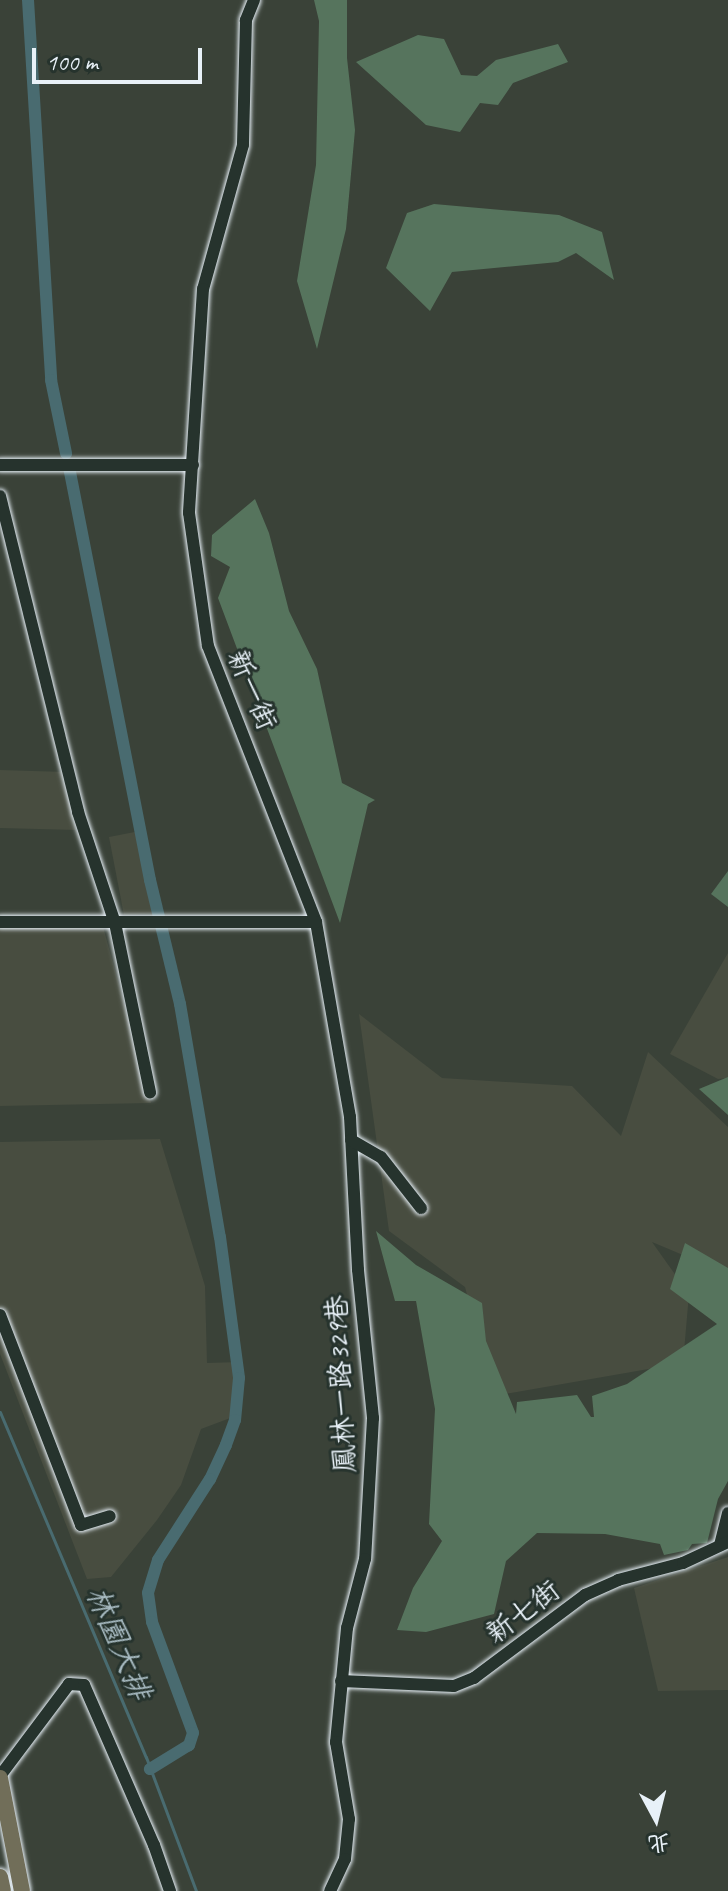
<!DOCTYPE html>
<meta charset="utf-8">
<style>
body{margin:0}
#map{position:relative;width:728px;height:1891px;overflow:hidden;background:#3a4238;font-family:Caveat,"LXGW WenKai TC",sans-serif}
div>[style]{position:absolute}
.built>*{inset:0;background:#484d40}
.green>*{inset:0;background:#56745d}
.stream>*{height:3px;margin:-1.5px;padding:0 1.5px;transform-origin:1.5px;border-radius:1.5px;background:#496b70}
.canal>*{height:12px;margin:-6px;padding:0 6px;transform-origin:6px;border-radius:6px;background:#496b70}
.roads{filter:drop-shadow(0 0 2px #e8f1f8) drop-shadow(0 0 2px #e8f1f8)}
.minor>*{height:12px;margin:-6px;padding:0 6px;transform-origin:6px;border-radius:6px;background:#26332d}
.major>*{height:16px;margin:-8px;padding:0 8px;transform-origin:8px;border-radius:8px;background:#716e59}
span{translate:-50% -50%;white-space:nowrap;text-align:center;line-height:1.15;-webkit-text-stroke:6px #26332d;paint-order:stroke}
.street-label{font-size:28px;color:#e8f1f8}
.water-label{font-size:30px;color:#a8bbc2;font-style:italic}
.north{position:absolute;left:616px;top:1779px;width:80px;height:80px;-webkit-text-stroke:6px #26332d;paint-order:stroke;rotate:173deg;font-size:22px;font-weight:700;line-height:32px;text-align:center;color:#e8f1f8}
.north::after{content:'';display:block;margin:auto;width:28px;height:36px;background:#e8f1f8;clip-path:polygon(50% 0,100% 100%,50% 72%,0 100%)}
.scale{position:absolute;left:32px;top:48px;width:170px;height:36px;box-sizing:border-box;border:4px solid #e8f1f8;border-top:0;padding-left:10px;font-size:24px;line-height:28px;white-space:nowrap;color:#e8f1f8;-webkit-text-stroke:6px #26332d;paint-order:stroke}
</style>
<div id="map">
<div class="built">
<div style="clip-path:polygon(0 770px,66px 772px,76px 830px,0 828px)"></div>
<div style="clip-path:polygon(145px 830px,161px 913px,124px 915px,109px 837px)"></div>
<div style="clip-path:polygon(0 921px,102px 923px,151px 1103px,0 1106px)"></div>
<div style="clip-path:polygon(728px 953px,728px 1078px,718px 1079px,670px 1054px)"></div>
<div style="clip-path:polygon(359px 1014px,442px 1078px,572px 1086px,621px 1136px,648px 1052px,728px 1127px,728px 1274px,652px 1242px,689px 1294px,683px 1363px,493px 1396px,465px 1287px,389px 1231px)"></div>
<div style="clip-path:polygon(160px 1139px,205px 1286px,207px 1363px,240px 1362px,241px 1414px,201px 1429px,181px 1485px,157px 1520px,111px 1577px,87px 1579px,0 1354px,0 1142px)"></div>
<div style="clip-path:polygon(728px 1557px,728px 1690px,658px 1691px,634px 1588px)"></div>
</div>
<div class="green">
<div style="clip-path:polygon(314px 0,347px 0,347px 58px,355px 130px,346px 229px,317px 349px,297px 281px,316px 165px,319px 21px)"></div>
<div style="clip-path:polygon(418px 35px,444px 39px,461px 75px,477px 76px,496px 60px,558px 44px,568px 62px,513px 83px,498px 105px,480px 103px,460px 132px,426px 125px,356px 62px)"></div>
<div style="clip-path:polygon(434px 204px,559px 215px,602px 232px,614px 280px,576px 253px,558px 262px,452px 272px,430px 311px,386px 268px,407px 213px)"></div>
<div style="clip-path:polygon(255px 499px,269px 533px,289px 611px,317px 669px,342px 783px,375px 800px,368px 804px,340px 923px,218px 598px,230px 567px,211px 556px,212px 535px)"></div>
<div style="clip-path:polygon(728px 871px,728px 907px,711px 894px)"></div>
<div style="clip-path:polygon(728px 1077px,728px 1115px,699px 1089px)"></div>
<div style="clip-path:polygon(376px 1231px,416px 1265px,482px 1303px,486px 1341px,516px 1414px,517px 1402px,577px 1395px,591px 1417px,594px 1417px,592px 1396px,627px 1384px,717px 1324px,670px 1289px,685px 1243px,728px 1268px,728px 1481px,718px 1499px,707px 1543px,692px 1544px,688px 1550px,664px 1555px,660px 1544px,605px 1534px,537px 1533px,506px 1561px,494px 1614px,426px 1632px,397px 1630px,413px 1588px,442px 1541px,429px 1524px,435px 1409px,416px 1301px,395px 1301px)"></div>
</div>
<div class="stream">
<div style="left:0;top:1412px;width:375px;rotate:67.1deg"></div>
<div style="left:146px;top:1757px;width:143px;rotate:69.5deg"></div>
</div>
<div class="canal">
<div style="left:28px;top:0;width:381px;rotate:86.5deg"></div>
<div style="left:51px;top:380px;width:75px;rotate:78.4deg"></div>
<div style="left:69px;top:467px;width:421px;rotate:78.9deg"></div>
<div style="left:150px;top:880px;width:128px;rotate:76.4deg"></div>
<div style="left:180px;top:1004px;width:236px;rotate:80.3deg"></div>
<div style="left:220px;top:1237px;width:142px;rotate:82.3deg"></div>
<div style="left:239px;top:1378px;width:42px;rotate:95.4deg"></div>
<div style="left:235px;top:1420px;width:27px;rotate:110deg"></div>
<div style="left:226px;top:1445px;width:38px;rotate:115deg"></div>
<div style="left:210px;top:1479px;width:96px;rotate:122.7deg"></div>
<div style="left:158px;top:1560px;width:34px;rotate:107deg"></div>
<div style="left:148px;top:1593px;width:29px;rotate:82deg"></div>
<div style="left:152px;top:1622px;width:118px;rotate:69.7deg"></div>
<div style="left:193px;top:1733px;width:13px;rotate:108deg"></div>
<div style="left:189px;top:1745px;width:46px;rotate:148.4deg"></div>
</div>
<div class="roads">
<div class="minor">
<div style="left:254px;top:0;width:22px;rotate:112deg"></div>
<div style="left:246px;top:20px;width:125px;rotate:91.4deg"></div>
<div style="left:243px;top:145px;width:149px;rotate:105.5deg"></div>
<div style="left:203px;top:289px;width:224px;rotate:93.6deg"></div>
<div style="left:189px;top:513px;width:134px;rotate:81.9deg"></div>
<div style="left:208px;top:646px;width:296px;rotate:68.6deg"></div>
<div style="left:316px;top:922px;width:198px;rotate:80.1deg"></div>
<div style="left:350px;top:1117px;width:153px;rotate:87deg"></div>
<div style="left:358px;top:1270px;width:149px;rotate:84.2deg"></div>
<div style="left:373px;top:1418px;width:141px;rotate:93.2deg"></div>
<div style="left:365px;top:1559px;width:71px;rotate:104.6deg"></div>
<div style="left:347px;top:1628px;width:115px;rotate:95.5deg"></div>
<div style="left:336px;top:1742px;width:78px;rotate:80.4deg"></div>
<div style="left:349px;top:1819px;width:40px;rotate:95.7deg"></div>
<div style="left:345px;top:1859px;width:35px;rotate:115deg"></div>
<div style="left:0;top:465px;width:193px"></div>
<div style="left:0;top:496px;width:325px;rotate:76.1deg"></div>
<div style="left:78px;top:812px;width:117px;rotate:71.6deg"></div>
<div style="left:115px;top:923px;width:173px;rotate:78.3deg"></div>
<div style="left:0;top:922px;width:316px"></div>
<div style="left:351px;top:1140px;width:34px;rotate:30deg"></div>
<div style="left:381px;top:1157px;width:65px;rotate:51.9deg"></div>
<div style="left:0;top:1315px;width:225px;rotate:68.9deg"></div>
<div style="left:81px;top:1525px;width:30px;rotate:-17deg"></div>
<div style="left:720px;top:1545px;width:33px;rotate:-76deg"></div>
<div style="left:341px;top:1681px;width:113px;rotate:2.5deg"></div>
<div style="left:454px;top:1686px;width:22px;rotate:-22deg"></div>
<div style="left:474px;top:1678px;width:139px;rotate:-36.8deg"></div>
<div style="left:585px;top:1595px;width:36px;rotate:-24deg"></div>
<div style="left:618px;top:1580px;width:67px;rotate:-14.7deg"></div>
<div style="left:683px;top:1563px;width:50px;rotate:-25deg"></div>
<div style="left:0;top:1776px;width:115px;rotate:-53.1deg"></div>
<div style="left:69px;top:1684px;width:15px;rotate:4deg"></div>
<div style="left:84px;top:1685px;width:175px;rotate:66.4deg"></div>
<div style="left:154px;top:1845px;width:49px;rotate:70.8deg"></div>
</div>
<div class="major">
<div style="left:0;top:1778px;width:115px;rotate:79deg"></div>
<div style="left:0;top:1877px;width:14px;rotate:78deg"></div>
</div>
</div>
<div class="street-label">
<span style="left:252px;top:690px;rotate:67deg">新一街</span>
<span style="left:341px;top:1384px;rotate:-93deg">鳳林一路329巷</span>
<span style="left:523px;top:1612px;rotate:-37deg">新七街</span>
</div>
<div class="water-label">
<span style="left:119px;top:1643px;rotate:67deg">林園大排</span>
</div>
<div class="north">北</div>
<div class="scale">100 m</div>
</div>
